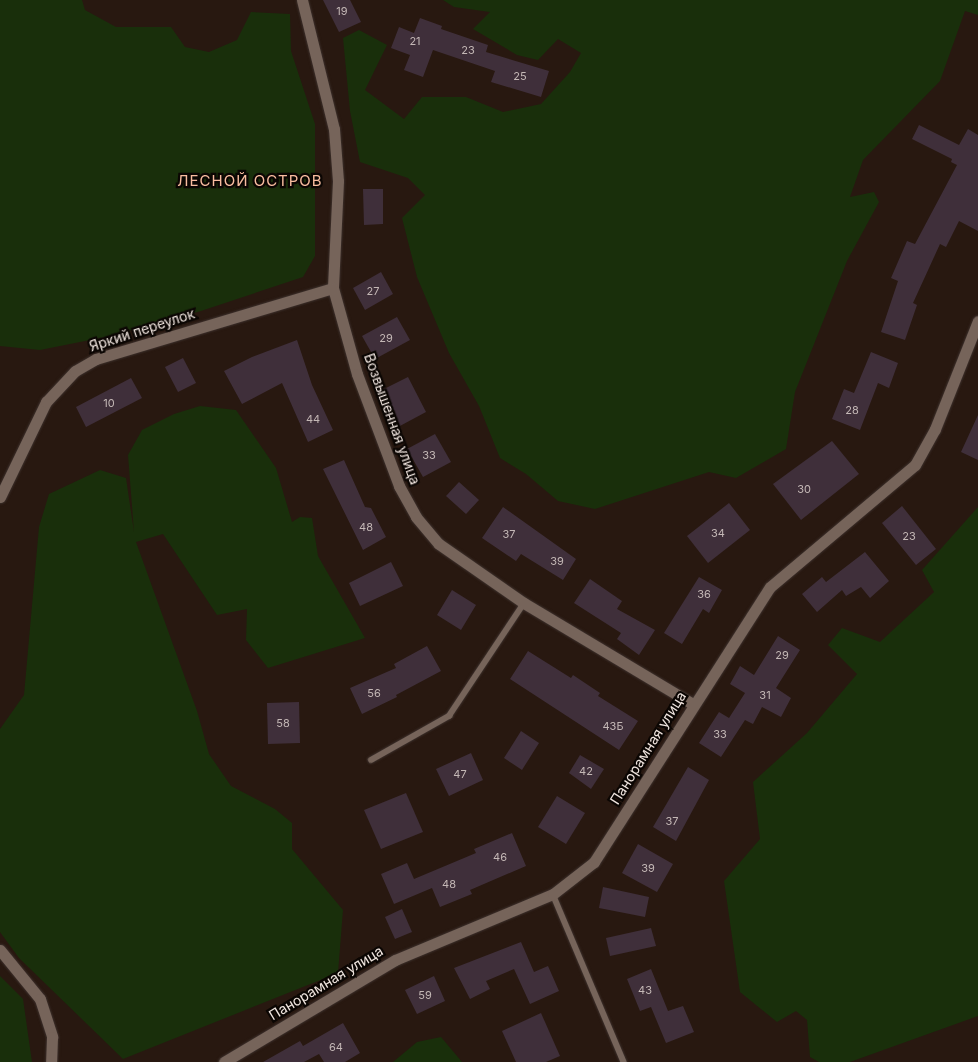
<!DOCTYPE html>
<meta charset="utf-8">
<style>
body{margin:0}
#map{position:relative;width:978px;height:1062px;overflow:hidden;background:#281810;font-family:Inter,sans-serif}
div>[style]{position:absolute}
.green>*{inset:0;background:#192f0b}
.building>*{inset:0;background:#3f2f3a}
.roads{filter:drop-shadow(0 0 1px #3d312d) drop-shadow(0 0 1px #3d312d)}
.service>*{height:5.5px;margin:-2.75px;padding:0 2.75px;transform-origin:2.75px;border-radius:2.75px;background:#76645a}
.minor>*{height:11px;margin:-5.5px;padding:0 5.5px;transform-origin:5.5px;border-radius:5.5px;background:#76645a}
span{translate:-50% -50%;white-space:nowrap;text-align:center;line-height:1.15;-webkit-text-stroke:4.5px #0b0603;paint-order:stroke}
.number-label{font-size:11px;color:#c4b8b6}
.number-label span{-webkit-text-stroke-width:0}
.street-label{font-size:14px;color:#f0e5df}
.neighbourhood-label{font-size:15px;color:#f8bd9f;letter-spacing:1px}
</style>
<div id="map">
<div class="green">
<div style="clip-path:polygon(0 0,82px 0,85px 10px,116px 27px,171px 27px,185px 47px,209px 52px,237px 40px,251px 12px,290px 14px,291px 51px,315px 124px,315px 256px,303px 277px,201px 311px,110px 336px,40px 350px,0 346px)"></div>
<div style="clip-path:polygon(443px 0,978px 0,978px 15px,965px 11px,940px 81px,863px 160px,850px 197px,874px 192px,879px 202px,847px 261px,795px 392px,786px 449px,736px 478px,709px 472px,595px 509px,558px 501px,526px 474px,500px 458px,479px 406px,449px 353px,417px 277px,402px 218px,425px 195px,408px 178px,360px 162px,350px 111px,343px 38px,359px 30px,387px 45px,365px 90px,404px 119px,422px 97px,466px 97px,503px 112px,541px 104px,570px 72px,581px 53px,558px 39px,538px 60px,517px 55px,473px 29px,490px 12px,454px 7px)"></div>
<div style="clip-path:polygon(200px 406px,236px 410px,276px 468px,292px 522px,300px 517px,312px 518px,318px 556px,365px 638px,268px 668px,246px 640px,247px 609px,217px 615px,163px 534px,136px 542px,197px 711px,209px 754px,231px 786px,275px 809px,292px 823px,292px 849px,343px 910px,338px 973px,123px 1059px,19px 958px,0 932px,0 729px,24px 695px,39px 527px,49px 494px,100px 470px,126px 478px,134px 532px,128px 455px,142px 430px,174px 414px)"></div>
<div style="clip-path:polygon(978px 507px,978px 1016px,850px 1062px,819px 1062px,810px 1057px,807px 1020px,796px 1011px,777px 1022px,740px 992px,724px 881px,760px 839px,753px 782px,807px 733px,857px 674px,828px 645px,842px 628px,880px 642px,934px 592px,922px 570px)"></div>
<div style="clip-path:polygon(0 976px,23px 999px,32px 1062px,0 1062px)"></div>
<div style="clip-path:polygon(441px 1037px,462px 1062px,393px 1062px,417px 1042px)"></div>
</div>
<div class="building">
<div style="clip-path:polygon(323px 0,350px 0,361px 22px,339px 32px)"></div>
<div style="clip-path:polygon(420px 18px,442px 26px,441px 29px,488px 45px,486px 52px,549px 71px,541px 97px,491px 82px,495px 71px,433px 50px,423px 77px,404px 70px,410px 55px,391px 48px,399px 27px,414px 33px)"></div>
<div style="clip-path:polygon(919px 125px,959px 145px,968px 129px,978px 135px,978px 231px,959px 221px,946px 247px,940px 244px,913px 303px,917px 305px,905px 340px,881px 332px,898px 281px,891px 278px,907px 241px,915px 244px,957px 165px,951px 162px,952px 159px,912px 139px)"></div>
<div style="clip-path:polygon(363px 189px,383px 189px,383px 224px,364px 225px)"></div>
<div style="clip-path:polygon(381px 272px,393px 294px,365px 310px,353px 288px)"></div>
<div style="clip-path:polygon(397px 317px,410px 340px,375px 359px,362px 336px)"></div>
<div style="clip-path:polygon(297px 340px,312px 385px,333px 430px,308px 442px,282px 383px,242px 404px,224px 371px,252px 357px)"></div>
<div style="clip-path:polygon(871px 352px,898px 363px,889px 388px,878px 383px,860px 430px,832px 419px,844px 389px,854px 393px)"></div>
<div style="clip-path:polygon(183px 358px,196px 383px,178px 392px,165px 367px)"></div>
<div style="clip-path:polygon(408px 377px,426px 412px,398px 427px,380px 391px)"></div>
<div style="clip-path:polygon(131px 378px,142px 398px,86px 427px,76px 407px)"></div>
<div style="clip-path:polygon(978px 415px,978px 460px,961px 452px)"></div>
<div style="clip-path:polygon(435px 434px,451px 462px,423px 477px,407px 449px)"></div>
<div style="clip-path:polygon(832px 441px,859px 474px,801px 520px,773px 484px)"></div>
<div style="clip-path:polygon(344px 460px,365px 507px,371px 508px,386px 537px,363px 550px,323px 469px)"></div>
<div style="clip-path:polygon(459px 482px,479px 500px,466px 514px,446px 496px)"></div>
<div style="clip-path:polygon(729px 503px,750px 530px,708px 563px,687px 536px)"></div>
<div style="clip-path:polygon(902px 506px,936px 549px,916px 565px,882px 523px)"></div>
<div style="clip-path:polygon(503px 507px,576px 559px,563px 580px,521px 554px,516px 561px,482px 538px)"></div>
<div style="clip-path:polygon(865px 552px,889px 581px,870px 598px,861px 587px,846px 596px,842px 590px,817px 612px,802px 594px,822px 577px,826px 582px)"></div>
<div style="clip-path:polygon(391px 562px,403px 586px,360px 606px,349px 583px)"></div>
<div style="clip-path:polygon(699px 577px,722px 590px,709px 613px,703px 609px,682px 644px,664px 633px)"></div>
<div style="clip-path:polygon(590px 579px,622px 601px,617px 609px,655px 630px,639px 655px,617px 639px,621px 633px,574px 603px)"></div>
<div style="clip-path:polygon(452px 590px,476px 605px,461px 630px,437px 615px)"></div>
<div style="clip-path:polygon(778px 636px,800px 650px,776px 688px,791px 698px,781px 717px,762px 707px,753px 724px,745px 720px,721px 757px,699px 743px,719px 712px,729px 718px,745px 693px,730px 684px,740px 666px,754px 675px)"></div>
<div style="clip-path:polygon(427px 646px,441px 671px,396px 695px,397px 697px,362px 714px,350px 688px,396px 668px,394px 664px)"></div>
<div style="clip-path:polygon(528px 651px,571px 678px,573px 675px,600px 693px,598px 696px,638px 721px,619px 750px,510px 679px)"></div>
<div style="clip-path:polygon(299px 702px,300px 743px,268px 744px,267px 703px)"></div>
<div style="clip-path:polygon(521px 731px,539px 743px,522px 770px,504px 758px)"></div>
<div style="clip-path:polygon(471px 753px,483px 780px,449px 796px,436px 769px)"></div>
<div style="clip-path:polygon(580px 755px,604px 769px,591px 789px,569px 773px)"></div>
<div style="clip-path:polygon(688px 767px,709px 780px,676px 841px,653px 827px)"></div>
<div style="clip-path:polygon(406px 793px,423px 832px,381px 849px,364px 810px)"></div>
<div style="clip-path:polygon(557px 796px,585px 813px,566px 844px,538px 827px)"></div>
<div style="clip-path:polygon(512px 833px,526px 866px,470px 890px,472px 894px,440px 907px,432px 888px,394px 904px,381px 874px,407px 863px,414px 879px,476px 853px,474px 849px)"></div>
<div style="clip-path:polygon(638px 844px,673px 864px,657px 892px,622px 873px)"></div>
<div style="clip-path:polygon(603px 887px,649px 897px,645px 917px,599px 908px)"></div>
<div style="clip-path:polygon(402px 909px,412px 932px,395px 939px,385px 917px)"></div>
<div style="clip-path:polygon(651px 928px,656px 946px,610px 956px,606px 938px)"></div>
<div style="clip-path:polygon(521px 942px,534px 972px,548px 966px,559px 991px,530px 1004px,514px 969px,486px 981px,490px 989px,470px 999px,454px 968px)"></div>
<div style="clip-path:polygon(651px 969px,668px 1011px,683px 1006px,694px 1032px,666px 1043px,651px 1007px,640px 1011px,627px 979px)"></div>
<div style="clip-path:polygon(434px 976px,445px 1001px,417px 1014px,405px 990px)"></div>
<div style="clip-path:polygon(541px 1013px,560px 1056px,546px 1062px,516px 1062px,502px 1031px)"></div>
<div style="clip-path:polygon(343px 1023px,360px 1053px,345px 1062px,324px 1062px,319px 1054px,304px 1062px,263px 1062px,300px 1041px,303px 1046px)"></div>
</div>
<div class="roads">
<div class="service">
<div style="left:371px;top:760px;width:90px;rotate:-29.4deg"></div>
<div style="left:449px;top:716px;width:136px;rotate:-56.4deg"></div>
<div style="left:553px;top:894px;width:182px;rotate:67.1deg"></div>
</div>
<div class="minor">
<div style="left:302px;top:0;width:133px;rotate:76.1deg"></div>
<div style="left:334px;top:129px;width:52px;rotate:85.6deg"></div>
<div style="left:338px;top:181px;width:107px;rotate:92.7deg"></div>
<div style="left:333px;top:288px;width:89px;rotate:74.4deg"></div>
<div style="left:357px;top:374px;width:120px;rotate:69.4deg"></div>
<div style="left:399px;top:486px;width:35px;rotate:61deg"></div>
<div style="left:416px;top:517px;width:35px;rotate:50deg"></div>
<div style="left:439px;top:544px;width:103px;rotate:34.8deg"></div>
<div style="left:524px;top:603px;width:197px;rotate:30.9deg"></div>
<div style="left:0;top:497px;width:106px;rotate:-64.2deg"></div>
<div style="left:46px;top:402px;width:42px;rotate:-46.9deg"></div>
<div style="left:75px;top:371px;width:24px;rotate:-30deg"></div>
<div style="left:96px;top:359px;width:247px;rotate:-16.7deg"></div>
<div style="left:0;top:950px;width:63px;rotate:50.8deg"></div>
<div style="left:40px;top:999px;width:40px;rotate:72deg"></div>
<div style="left:52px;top:1037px;width:25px;rotate:92deg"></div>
<div style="left:224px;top:1062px;width:199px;rotate:-30.8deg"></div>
<div style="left:395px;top:960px;width:171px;rotate:-22.7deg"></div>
<div style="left:553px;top:894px;width:52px;rotate:-38deg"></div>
<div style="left:594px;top:862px;width:326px;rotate:-57.4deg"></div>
<div style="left:770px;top:587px;width:189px;rotate:-40.1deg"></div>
<div style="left:915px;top:465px;width:41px;rotate:-60.9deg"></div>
<div style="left:935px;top:429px;width:116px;rotate:-68.3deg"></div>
</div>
</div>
<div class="number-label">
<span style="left:342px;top:11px">19</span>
<span style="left:415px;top:41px">21</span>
<span style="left:468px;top:50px">23</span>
<span style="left:520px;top:76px">25</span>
<span style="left:373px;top:291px">27</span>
<span style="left:386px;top:338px">29</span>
<span style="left:109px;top:403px">10</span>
<span style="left:852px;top:410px">28</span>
<span style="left:313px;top:419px">44</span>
<span style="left:429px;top:455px">33</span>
<span style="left:804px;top:489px">30</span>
<span style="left:366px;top:527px">48</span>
<span style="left:718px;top:533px">34</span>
<span style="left:509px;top:534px">37</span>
<span style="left:909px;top:536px">23</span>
<span style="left:557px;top:561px">39</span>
<span style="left:704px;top:594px">36</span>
<span style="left:782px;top:655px">29</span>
<span style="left:374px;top:693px">56</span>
<span style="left:765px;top:695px">31</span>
<span style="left:283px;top:723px">58</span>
<span style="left:613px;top:726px">43Б</span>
<span style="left:720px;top:734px">33</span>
<span style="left:586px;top:771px">42</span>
<span style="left:460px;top:774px">47</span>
<span style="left:672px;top:821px">37</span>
<span style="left:500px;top:857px">46</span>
<span style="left:648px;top:868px">39</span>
<span style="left:449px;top:884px">48</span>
<span style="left:645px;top:990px">43</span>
<span style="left:425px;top:995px">59</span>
<span style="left:336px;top:1047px">64</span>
</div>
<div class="street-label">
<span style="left:142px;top:330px;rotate:-18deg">Яркий переулок</span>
<span style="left:392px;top:419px;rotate:70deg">Возвышенная улица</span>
<span style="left:648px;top:748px;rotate:-58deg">Панорамная улица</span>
<span style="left:326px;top:983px;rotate:-31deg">Панорамная улица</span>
</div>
<div class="neighbourhood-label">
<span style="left:250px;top:181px">ЛЕСНОЙ ОСТРОВ</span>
</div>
</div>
